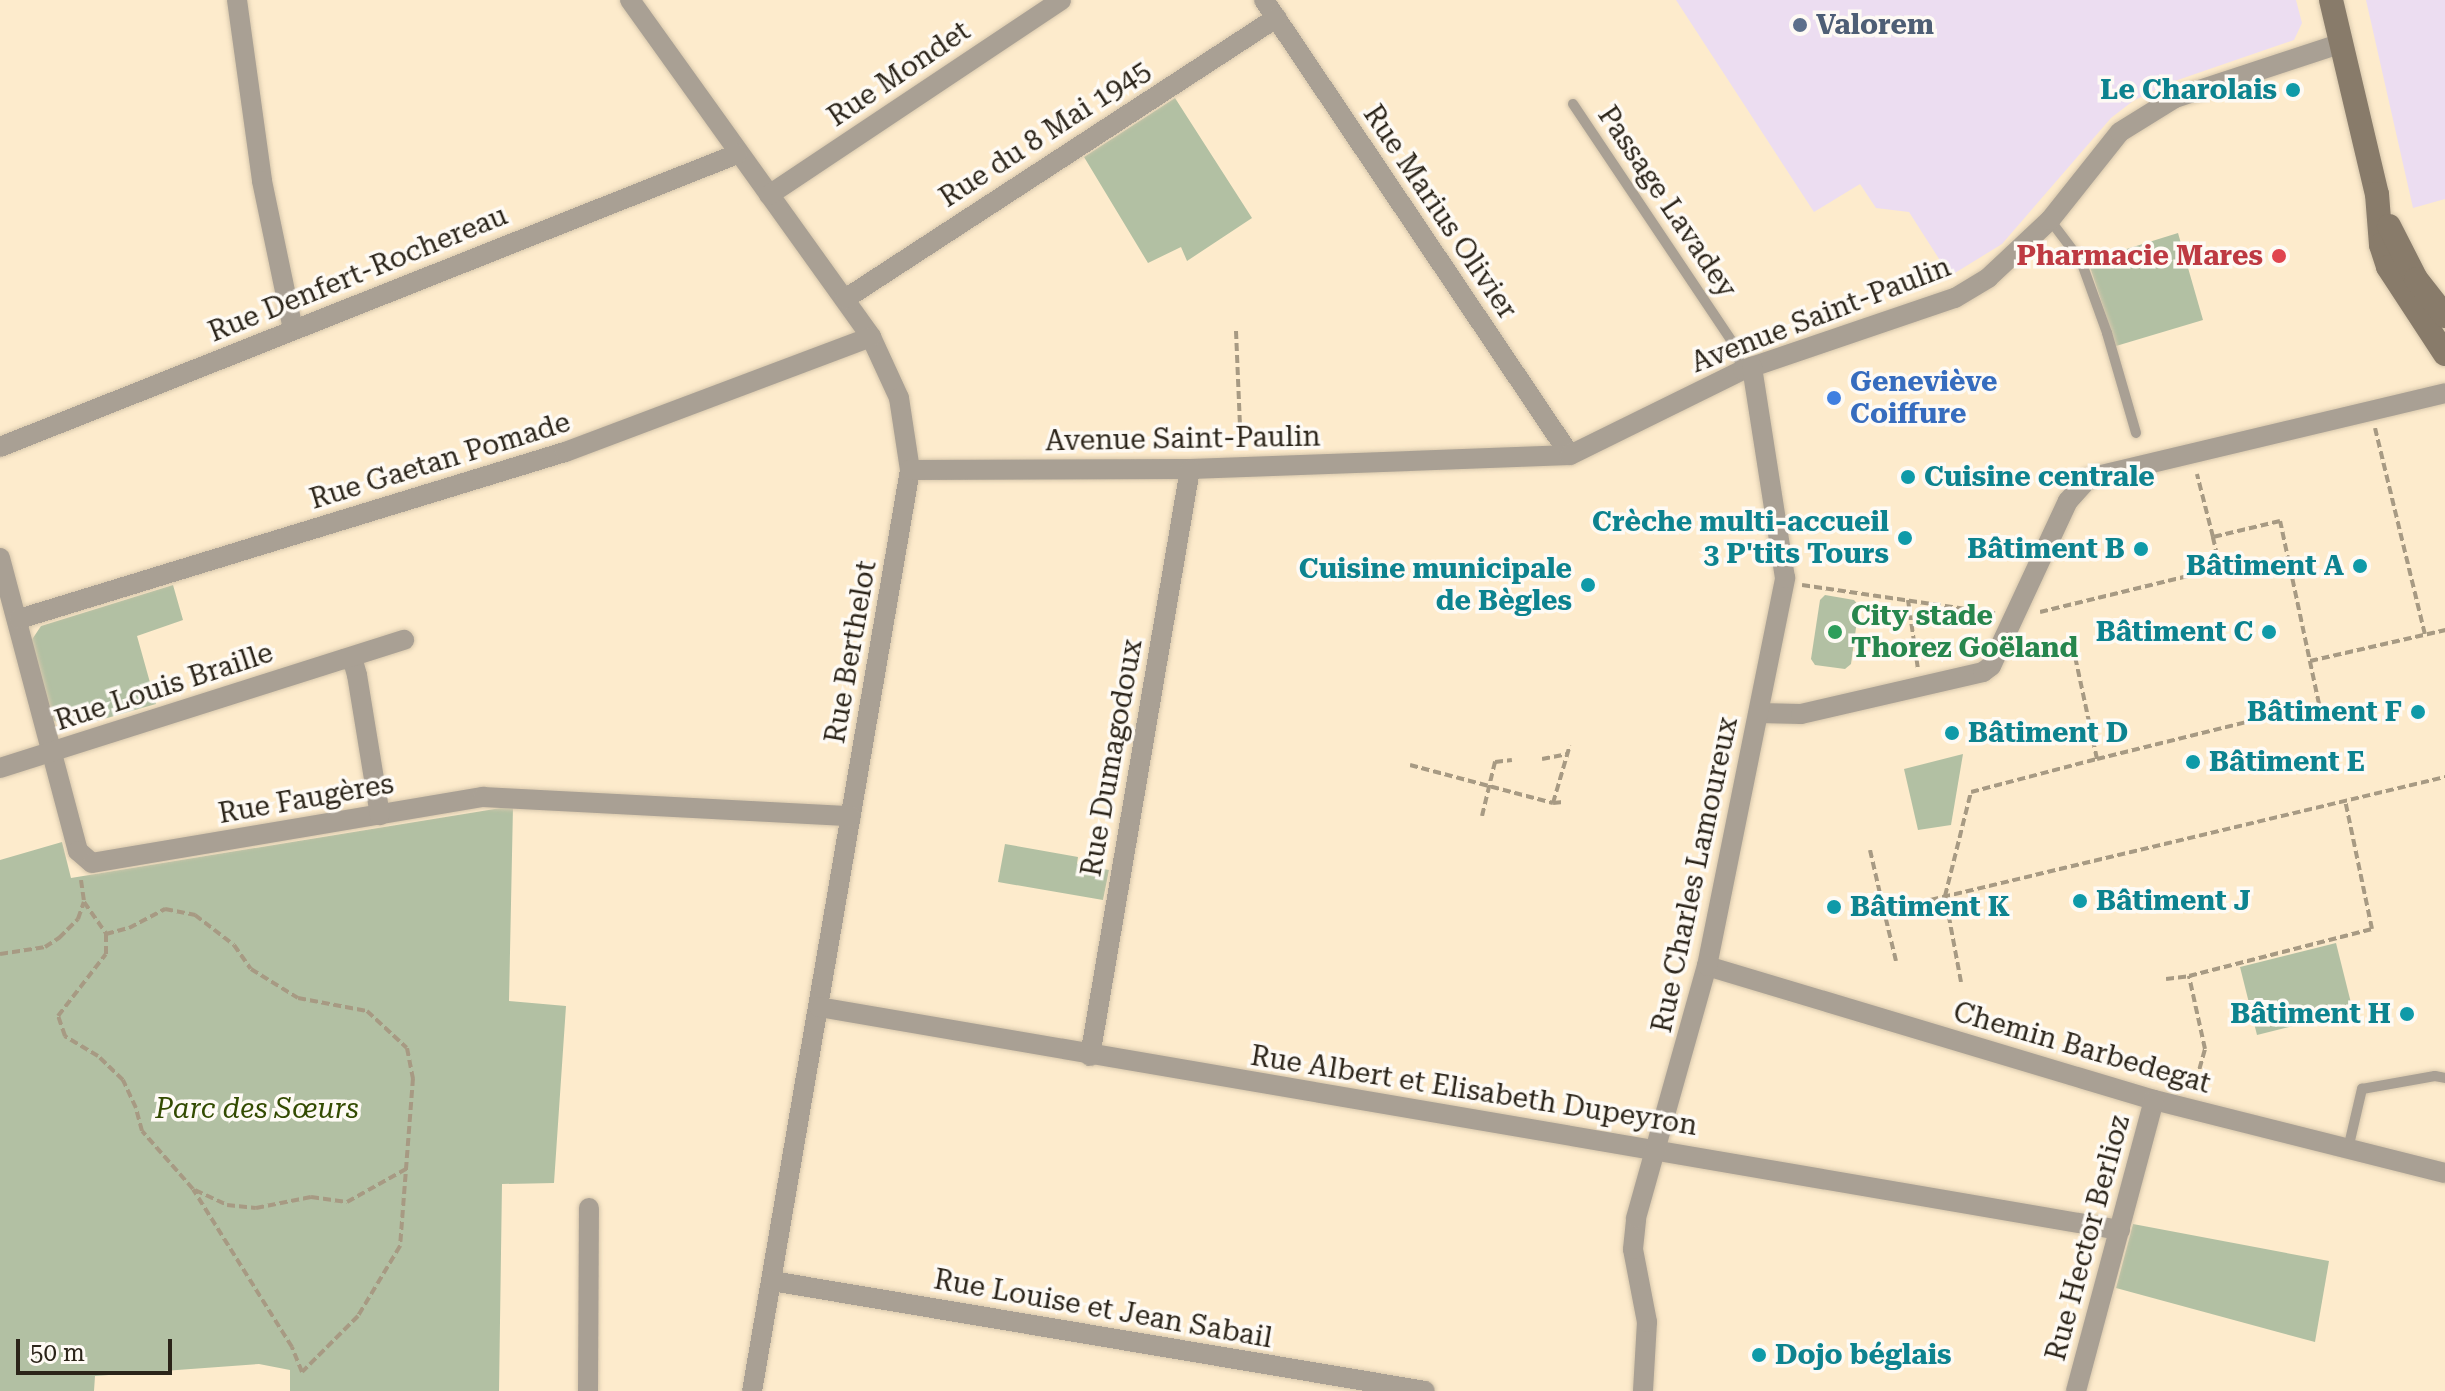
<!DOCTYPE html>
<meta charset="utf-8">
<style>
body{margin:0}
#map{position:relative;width:2445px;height:1391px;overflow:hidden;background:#fdebcc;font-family:"Roboto Serif",serif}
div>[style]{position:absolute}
.commercial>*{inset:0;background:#ecddf1}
.green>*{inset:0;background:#b2c0a3}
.path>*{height:4px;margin-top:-2px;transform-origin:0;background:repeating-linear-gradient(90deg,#a79a83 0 8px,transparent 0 12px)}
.roads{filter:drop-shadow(0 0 2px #d7c7ac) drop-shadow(0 0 2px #d7c7ac)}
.lane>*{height:10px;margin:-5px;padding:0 5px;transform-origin:5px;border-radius:5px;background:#a9a094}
.street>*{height:20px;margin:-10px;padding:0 10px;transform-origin:10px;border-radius:10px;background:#a9a094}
.secondary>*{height:24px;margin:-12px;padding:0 12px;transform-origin:12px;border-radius:12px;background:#887b6a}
.dots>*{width:22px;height:22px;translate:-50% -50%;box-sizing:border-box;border:4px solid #fefaf4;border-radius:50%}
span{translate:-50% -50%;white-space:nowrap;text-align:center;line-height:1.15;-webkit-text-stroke:7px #fefaf4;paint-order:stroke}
.service-label{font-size:28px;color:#4e5e75;font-weight:700}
.left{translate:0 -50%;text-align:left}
.street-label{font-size:28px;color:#2b2419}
.culture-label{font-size:28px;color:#0d838f;font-weight:700}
.right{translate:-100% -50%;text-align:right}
.health-label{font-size:28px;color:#be3a42;font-weight:700}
.shop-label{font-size:28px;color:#366cbe;font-weight:700}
.leisure-label{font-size:28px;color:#27864d;font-weight:700}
.park-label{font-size:28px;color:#334b01;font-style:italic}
.scale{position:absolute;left:16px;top:1339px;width:156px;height:36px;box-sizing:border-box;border:4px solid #2b2419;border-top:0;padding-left:10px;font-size:24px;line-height:28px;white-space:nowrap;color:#2b2419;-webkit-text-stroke:6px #fefaf4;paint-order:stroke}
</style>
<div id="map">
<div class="commercial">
<div style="clip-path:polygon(1676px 0,2296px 0,2302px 23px,2294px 40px,2169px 83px,2133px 101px,2111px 118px,2002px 244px,1950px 276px,1909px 212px,1876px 208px,1860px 184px,1814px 212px)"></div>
<div style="clip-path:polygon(2366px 0,2445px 0,2445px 199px,2413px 208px)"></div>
</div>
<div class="green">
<div style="clip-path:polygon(1175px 98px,1252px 218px,1187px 261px,1181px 247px,1148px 263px,1084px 157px)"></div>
<div style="clip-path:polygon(2178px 233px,2203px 320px,2116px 346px,2088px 261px)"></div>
<div style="clip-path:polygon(173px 585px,183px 620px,137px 636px,156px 704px,69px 729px,53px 720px,31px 641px,41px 626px)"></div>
<div style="clip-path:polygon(1825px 595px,1854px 600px,1859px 606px,1851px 664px,1845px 669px,1815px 665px,1811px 659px,1820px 600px)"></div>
<div style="clip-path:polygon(1963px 754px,1951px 825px,1918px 830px,1904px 769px)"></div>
<div style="clip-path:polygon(513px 806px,509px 1001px,566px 1006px,554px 1183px,502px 1184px,499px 1391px,290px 1391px,290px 1370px,259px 1364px,95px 1376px,94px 1391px,0 1391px,0 860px,62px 842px,71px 878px)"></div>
<div style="clip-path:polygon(1005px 844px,1078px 857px,1077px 864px,1109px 870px,1103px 900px,998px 882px)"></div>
<div style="clip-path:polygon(2336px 943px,2353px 1011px,2257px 1035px,2240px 967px)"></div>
<div style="clip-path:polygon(2133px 1224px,2329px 1261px,2315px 1342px,2116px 1288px)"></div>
</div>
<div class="path">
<div style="left:1236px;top:331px;width:118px;rotate:87.6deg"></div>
<div style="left:2375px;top:428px;width:212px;rotate:76.4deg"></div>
<div style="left:1802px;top:585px;width:195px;rotate:8.3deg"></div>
<div style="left:1908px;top:600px;width:70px;rotate:81.8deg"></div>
<div style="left:2040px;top:612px;width:185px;rotate:-13.7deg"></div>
<div style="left:2220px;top:568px;width:32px;rotate:-103deg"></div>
<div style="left:2310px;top:661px;width:139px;rotate:-12.9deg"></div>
<div style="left:1542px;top:759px;width:25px;rotate:-11deg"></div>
<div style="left:2097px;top:759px;width:229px;rotate:-13.9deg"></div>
<div style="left:2319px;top:704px;width:187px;rotate:-102deg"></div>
<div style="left:2280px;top:521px;width:69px;rotate:166.6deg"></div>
<div style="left:2213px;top:537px;width:65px;rotate:-104.3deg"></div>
<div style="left:1410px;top:765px;width:148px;rotate:14.9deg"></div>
<div style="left:1553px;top:803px;width:10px;rotate:-6deg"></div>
<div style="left:1553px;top:803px;width:60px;rotate:-73.7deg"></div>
<div style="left:1482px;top:816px;width:56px;rotate:-76.5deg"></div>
<div style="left:1495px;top:762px;width:17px;rotate:-7deg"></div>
<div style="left:1870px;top:850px;width:63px;rotate:77.1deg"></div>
<div style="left:81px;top:880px;width:22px;rotate:82deg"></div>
<div style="left:84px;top:902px;width:39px;rotate:55deg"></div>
<div style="left:165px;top:909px;width:31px;rotate:11deg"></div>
<div style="left:195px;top:915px;width:49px;rotate:37.6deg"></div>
<div style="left:234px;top:945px;width:29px;rotate:55deg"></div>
<div style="left:251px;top:969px;width:55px;rotate:31.7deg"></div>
<div style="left:298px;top:998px;width:70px;rotate:10.7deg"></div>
<div style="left:367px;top:1011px;width:54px;rotate:42.8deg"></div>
<div style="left:407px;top:1048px;width:31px;rotate:79deg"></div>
<div style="left:413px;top:1078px;width:169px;rotate:94.4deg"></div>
<div style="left:400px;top:1246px;width:82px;rotate:121deg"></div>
<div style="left:358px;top:1316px;width:79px;rotate:135deg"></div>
<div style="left:302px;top:1372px;width:27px;rotate:-112deg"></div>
<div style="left:292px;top:1347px;width:186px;rotate:-122.1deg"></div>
<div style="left:193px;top:1189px;width:77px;rotate:-131.3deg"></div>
<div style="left:142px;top:1131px;width:24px;rotate:-105deg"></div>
<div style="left:136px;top:1108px;width:31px;rotate:-115deg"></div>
<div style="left:123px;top:1080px;width:35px;rotate:-136deg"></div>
<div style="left:98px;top:1056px;width:39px;rotate:-149deg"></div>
<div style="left:65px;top:1036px;width:21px;rotate:-109deg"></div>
<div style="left:58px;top:1016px;width:78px;rotate:-52.3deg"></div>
<div style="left:106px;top:954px;width:20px;rotate:-90deg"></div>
<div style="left:106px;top:934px;width:24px;rotate:-15deg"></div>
<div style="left:129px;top:928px;width:41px;rotate:-27.8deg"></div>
<div style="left:0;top:954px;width:46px;rotate:-8.8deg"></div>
<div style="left:45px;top:947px;width:17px;rotate:-33deg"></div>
<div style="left:59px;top:938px;width:27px;rotate:-45deg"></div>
<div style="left:78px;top:919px;width:18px;rotate:-71deg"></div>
<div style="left:1896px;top:961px;width:51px;rotate:-103.5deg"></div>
<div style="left:1884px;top:911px;width:577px;rotate:-13.43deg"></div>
<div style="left:2166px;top:979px;width:23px;rotate:-7deg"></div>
<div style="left:1961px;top:982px;width:87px;rotate:-100.5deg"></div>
<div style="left:1945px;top:896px;width:107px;rotate:-76deg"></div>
<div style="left:1971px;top:792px;width:130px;rotate:-14.7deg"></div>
<div style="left:2097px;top:759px;width:129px;rotate:-102.1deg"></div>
<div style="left:2193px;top:1092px;width:45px;rotate:-74.4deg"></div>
<div style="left:2205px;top:1049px;width:75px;rotate:-102.4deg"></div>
<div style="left:2189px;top:976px;width:189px;rotate:-14.4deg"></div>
<div style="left:2372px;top:929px;width:132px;rotate:-101.8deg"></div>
<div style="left:195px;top:1190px;width:35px;rotate:25deg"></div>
<div style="left:227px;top:1205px;width:29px;rotate:6deg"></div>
<div style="left:256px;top:1208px;width:56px;rotate:-11.3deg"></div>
<div style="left:311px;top:1197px;width:36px;rotate:8deg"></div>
<div style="left:347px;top:1202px;width:68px;rotate:-29.2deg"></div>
</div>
<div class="roads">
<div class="lane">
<div style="left:1573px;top:104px;width:288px;rotate:56.2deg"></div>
<div style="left:1733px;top:343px;width:29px;rotate:70deg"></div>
<div style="left:2050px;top:220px;width:51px;rotate:52.9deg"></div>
<div style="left:2081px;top:261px;width:77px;rotate:70.1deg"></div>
<div style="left:2107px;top:333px;width:104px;rotate:73.8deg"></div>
<div style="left:2348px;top:1149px;width:62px;rotate:-76.9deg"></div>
<div style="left:2362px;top:1089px;width:74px;rotate:-10.1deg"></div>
<div style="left:2435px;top:1076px;width:10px;rotate:11deg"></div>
</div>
<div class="street">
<div style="left:237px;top:0;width:183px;rotate:82.1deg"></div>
<div style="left:262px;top:181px;width:152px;rotate:78.2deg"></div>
<div style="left:630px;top:0;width:414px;rotate:54.4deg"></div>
<div style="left:871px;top:337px;width:67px;rotate:65.3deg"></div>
<div style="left:899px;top:398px;width:73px;rotate:81.3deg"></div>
<div style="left:910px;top:470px;width:934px;rotate:99.73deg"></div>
<div style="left:1264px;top:0;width:548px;rotate:56.08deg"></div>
<div style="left:769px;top:195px;width:351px;rotate:-33.7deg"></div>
<div style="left:845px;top:299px;width:515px;rotate:-33.1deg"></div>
<div style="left:0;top:447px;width:793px;rotate:-21.68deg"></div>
<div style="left:910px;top:470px;width:280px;rotate:-0.2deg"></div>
<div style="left:1190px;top:469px;width:380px;rotate:-2.1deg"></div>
<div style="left:1570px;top:455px;width:193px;rotate:-26.2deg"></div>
<div style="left:1743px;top:370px;width:224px;rotate:-18.8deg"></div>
<div style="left:1955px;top:298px;width:39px;rotate:-31deg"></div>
<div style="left:1988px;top:278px;width:85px;rotate:-43.1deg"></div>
<div style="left:2050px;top:220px;width:112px;rotate:-51.5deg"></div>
<div style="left:2120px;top:132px;width:65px;rotate:-31.7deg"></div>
<div style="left:2175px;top:98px;width:176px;rotate:-18.2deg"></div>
<div style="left:0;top:558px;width:303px;rotate:75.1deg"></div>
<div style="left:78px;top:851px;width:18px;rotate:41deg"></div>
<div style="left:92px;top:863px;width:397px;rotate:-9.6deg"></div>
<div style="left:483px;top:797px;width:368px;rotate:3deg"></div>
<div style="left:19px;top:619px;width:571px;rotate:-17.01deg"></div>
<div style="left:565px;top:452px;width:327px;rotate:-20.6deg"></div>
<div style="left:344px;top:659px;width:9px;rotate:13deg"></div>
<div style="left:353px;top:661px;width:15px;rotate:74deg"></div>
<div style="left:357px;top:675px;width:142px;rotate:80.7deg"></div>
<div style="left:1759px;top:713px;width:42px;rotate:1.4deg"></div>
<div style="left:1801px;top:714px;width:187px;rotate:-13deg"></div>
<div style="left:1983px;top:672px;width:10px;rotate:-37deg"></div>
<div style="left:1991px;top:666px;width:182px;rotate:-65deg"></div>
<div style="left:2068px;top:501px;width:31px;rotate:-48deg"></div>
<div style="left:2089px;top:478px;width:366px;rotate:-13.4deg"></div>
<div style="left:0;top:768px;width:424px;rotate:-17.6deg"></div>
<div style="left:1707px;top:966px;width:467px;rotate:16.7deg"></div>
<div style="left:2154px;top:1100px;width:300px;rotate:14.1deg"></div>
<div style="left:819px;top:1007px;width:1320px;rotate:9.73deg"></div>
<div style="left:1090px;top:1056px;width:595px;rotate:-80.33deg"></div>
<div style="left:772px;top:1281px;width:662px;rotate:9.56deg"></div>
<div style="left:588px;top:1391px;width:183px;rotate:-89.7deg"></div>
<div style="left:1643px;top:1391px;width:69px;rotate:-86.7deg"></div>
<div style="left:1647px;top:1322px;width:74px;rotate:-100.9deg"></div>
<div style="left:1633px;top:1249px;width:31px;rotate:-84deg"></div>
<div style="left:1636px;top:1218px;width:262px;rotate:-74.3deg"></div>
<div style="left:1707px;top:966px;width:396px;rotate:-78.6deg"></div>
<div style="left:1785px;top:578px;width:214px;rotate:-98.9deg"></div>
<div style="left:2076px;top:1391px;width:301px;rotate:-75deg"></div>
</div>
<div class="secondary">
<div style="left:2331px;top:0;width:199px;rotate:76.7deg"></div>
<div style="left:2377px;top:194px;width:51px;rotate:85.5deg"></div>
<div style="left:2381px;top:245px;width:23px;rotate:72deg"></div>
<div style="left:2388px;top:267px;width:104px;rotate:56.8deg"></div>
<div style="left:2389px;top:226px;width:59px;rotate:63deg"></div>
<div style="left:2416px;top:279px;width:47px;rotate:51.9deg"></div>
</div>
</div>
<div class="dots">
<div style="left:1800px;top:25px;background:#5c6f8a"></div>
<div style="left:2293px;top:90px;background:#0f9aa8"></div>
<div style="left:2279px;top:256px;background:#e0444e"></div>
<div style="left:1834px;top:398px;background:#3f7fe0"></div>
<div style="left:1908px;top:477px;background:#0f9aa8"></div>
<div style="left:1905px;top:538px;background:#0f9aa8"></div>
<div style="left:2141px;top:549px;background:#0f9aa8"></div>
<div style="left:2360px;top:566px;background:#0f9aa8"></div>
<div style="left:1588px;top:585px;background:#0f9aa8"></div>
<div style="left:1835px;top:632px;background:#2e9e5b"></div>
<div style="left:2269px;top:632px;background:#0f9aa8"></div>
<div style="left:2418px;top:712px;background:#0f9aa8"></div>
<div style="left:1952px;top:733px;background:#0f9aa8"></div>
<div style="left:2193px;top:762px;background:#0f9aa8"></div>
<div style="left:2080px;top:901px;background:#0f9aa8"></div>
<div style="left:1834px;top:907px;background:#0f9aa8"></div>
<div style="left:2407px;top:1014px;background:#0f9aa8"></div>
<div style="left:1759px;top:1355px;background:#0f9aa8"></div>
</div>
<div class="service-label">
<span class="left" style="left:1816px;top:25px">Valorem</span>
</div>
<div class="street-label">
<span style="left:899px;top:74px;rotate:-34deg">Rue Mondet</span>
<span style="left:1045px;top:134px;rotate:-33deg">Rue du 8 Mai 1945</span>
<span style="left:1667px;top:202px;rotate:56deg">Passage Lavadey</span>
<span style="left:1440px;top:212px;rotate:56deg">Rue Marius Olivier</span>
<span style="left:358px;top:274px;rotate:-22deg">Rue Denfert-Rochereau</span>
<span style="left:1821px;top:315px;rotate:-21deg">Avenue Saint-Paulin</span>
<span style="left:1183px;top:439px;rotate:-1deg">Avenue Saint-Paulin</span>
<span style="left:440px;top:461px;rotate:-17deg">Rue Gaetan Pomade</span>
<span style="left:851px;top:652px;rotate:-80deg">Rue Berthelot</span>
<span style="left:164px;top:687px;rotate:-18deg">Rue Louis Braille</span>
<span style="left:1112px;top:758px;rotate:-80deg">Rue Dumagodoux</span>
<span style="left:306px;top:799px;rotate:-10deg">Rue Faugères</span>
<span style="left:1695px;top:875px;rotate:-78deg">Rue Charles Lamoureux</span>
<span style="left:2082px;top:1048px;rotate:16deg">Chemin Barbedegat</span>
<span style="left:1474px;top:1091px;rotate:9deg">Rue Albert et Elisabeth Dupeyron</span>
<span style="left:2088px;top:1238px;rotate:-75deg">Rue Hector Berlioz</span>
<span style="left:1103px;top:1309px;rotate:10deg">Rue Louise et Jean Sabail</span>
</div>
<div class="culture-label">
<span class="right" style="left:2277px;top:90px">Le Charolais</span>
<span class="left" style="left:1924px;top:477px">Cuisine centrale</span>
<span class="right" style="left:1889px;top:538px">Crèche multi-accueil<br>3 P'tits Tours</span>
<span class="right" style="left:2125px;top:549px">Bâtiment B</span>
<span class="right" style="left:2344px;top:566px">Bâtiment A</span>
<span class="right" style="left:1572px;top:585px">Cuisine municipale<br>de Bègles</span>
<span class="right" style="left:2253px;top:632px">Bâtiment C</span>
<span class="right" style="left:2402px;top:712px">Bâtiment F</span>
<span class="left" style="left:1968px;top:733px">Bâtiment D</span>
<span class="left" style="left:2209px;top:762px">Bâtiment E</span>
<span class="left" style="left:2096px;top:901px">Bâtiment J</span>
<span class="left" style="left:1850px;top:907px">Bâtiment K</span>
<span class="right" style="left:2391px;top:1014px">Bâtiment H</span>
<span class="left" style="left:1775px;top:1355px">Dojo béglais</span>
</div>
<div class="health-label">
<span class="right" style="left:2263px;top:256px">Pharmacie Mares</span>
</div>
<div class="shop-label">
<span class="left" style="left:1850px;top:398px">Geneviève<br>Coiffure</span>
</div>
<div class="leisure-label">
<span class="left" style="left:1851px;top:632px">City stade<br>Thorez Goëland</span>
</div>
<div class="park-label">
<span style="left:257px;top:1109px">Parc des Sœurs</span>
</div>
<div class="scale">50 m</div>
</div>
